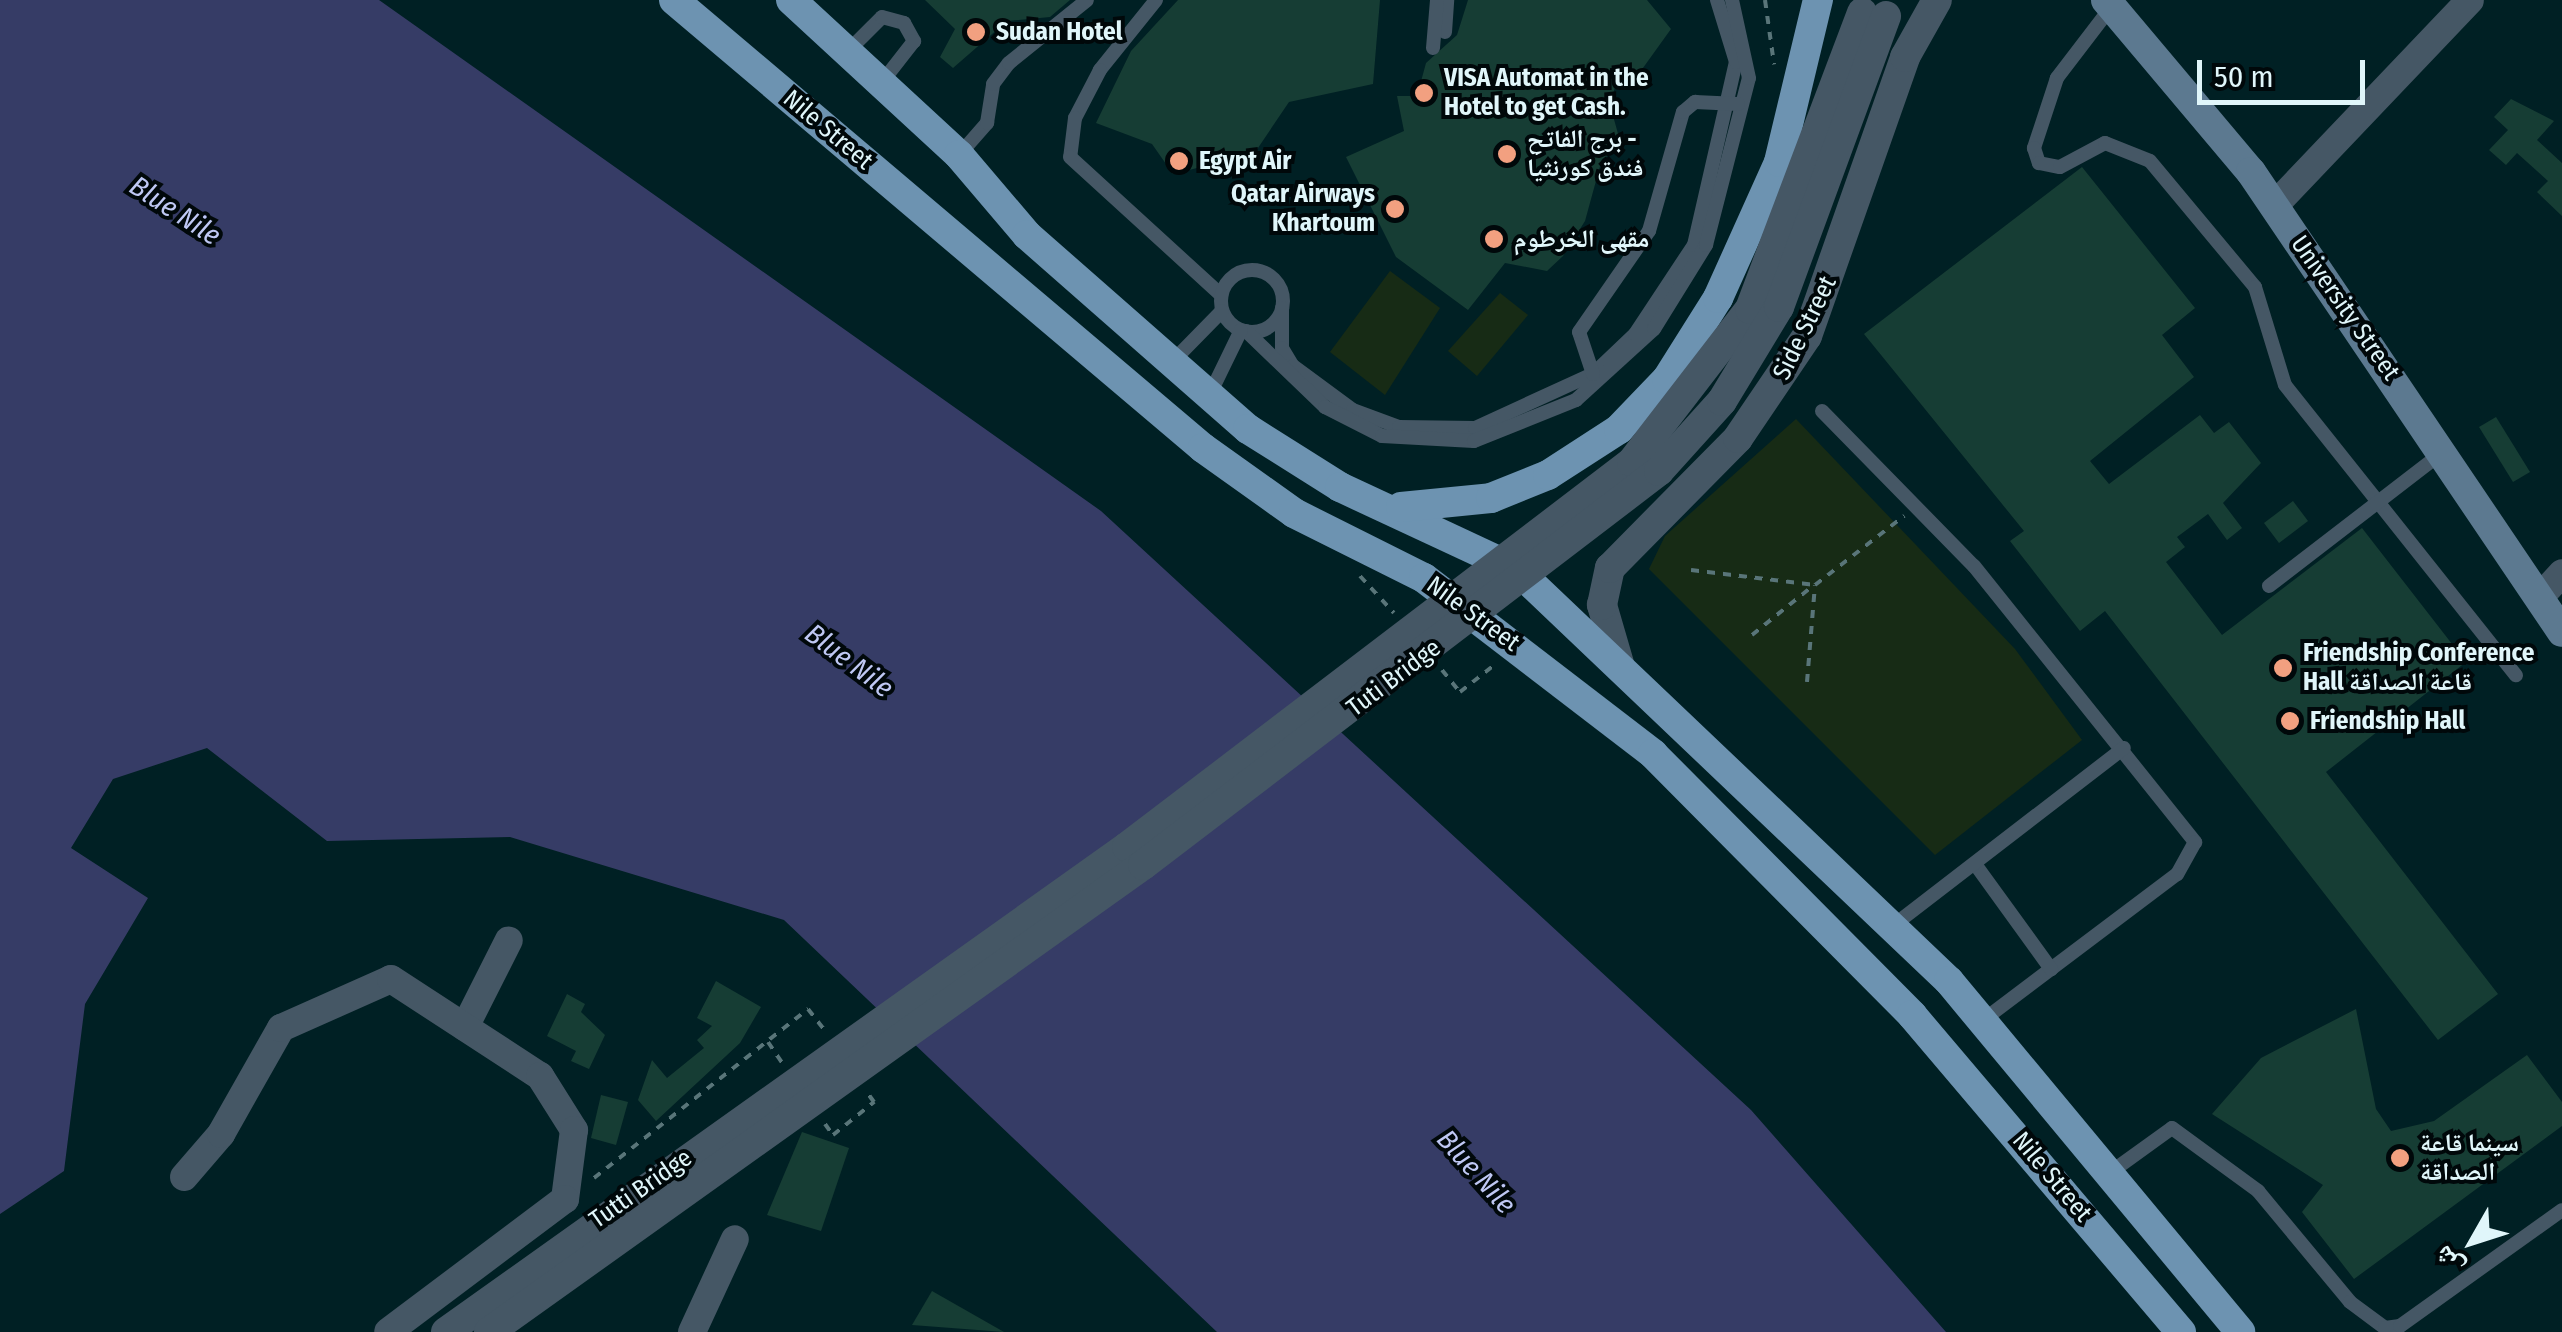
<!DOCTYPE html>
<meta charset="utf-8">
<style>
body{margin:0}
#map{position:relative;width:2562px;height:1332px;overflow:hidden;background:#002024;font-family:"Fira Sans Condensed","Noto Naskh Arabic",sans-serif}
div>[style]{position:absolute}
.green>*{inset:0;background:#172b15}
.water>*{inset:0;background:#363c66}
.building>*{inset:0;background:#163d34}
.path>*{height:4px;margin-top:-2px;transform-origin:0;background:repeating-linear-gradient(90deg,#597579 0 8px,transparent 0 16px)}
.service>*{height:14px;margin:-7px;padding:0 7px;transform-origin:7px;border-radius:7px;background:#455765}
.service>.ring{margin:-7px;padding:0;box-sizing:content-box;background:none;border:14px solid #455765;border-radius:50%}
.minor>*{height:28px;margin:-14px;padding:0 14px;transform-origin:14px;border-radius:14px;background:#455765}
.tertiary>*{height:30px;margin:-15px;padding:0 15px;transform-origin:15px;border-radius:15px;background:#455765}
.secondary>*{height:30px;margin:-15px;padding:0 15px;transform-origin:15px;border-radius:15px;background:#5c7990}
.primary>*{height:30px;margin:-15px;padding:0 15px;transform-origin:15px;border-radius:15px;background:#6d93b1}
.tertiary-bridge>*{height:30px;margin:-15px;padding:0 15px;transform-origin:15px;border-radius:15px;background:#455765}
.dots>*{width:28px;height:28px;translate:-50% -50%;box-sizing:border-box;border:5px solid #00080a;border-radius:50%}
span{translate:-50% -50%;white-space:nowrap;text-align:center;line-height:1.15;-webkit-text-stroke:8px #00080a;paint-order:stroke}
.poi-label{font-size:25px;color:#e0f6fa;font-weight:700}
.left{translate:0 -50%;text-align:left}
.right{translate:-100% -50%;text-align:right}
.street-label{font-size:25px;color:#e0f6fa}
.water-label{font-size:28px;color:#bfc8f4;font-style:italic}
.north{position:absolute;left:2422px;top:1192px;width:100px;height:100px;-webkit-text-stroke:8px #00080a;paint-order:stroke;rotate:231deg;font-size:28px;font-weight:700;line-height:40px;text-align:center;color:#e0f6fa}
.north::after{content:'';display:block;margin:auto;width:35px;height:45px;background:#e0f6fa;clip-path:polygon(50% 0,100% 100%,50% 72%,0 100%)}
.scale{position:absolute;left:2197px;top:60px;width:168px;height:45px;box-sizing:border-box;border:5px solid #e0f6fa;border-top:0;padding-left:12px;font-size:30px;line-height:35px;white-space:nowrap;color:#e0f6fa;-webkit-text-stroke:8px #00080a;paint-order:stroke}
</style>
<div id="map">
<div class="green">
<div style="clip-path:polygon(1390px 271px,1440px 308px,1385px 395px,1330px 352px)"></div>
<div style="clip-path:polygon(1500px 293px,1528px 315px,1477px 376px,1448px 351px)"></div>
<div style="clip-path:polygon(1796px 419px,2015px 649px,2082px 740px,1935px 855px,1649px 569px,1665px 536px)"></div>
</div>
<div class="water">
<div style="clip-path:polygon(0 0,379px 0,1101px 511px,1751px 1110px,1946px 1332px,1217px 1332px,784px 920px,510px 837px,327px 841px,207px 748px,113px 779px,71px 848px,148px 898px,85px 1004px,64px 1171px,0 1214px)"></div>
</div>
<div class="building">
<div style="clip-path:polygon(925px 0,1070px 0,1050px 17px,1007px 21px,953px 68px,940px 57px,955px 29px)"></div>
<div style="clip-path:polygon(1178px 0,1380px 0,1373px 84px,1289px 102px,1239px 176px,1201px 167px,1173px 174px,1152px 144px,1096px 123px,1131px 51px)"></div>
<div style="clip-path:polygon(1468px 0,1647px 0,1671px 29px,1630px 86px,1615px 87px,1610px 105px,1622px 148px,1602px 159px,1585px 221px,1563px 256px,1547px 271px,1505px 263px,1468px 310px,1396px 257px,1346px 157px,1404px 131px,1397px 96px,1417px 96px,1426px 63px,1457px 35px)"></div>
<div style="clip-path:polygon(2511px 99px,2554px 121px,2537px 140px,2562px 163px,2562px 216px,2537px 192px,2548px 181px,2517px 153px,2506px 165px,2489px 150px,2508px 130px,2494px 117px)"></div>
<div style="clip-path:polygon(2082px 167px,2195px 308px,2162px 335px,2194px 377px,2090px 461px,2109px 484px,2200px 415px,2214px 433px,2229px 422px,2261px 463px,2223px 503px,2242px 528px,2227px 540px,2208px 514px,2177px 537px,2185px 547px,2166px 562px,2222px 635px,2362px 528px,2466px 662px,2326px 772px,2498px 994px,2438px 1040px,2105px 611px,2080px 631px,2010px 541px,2024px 531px,1864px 334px)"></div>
<div style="clip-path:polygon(2496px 417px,2530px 472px,2513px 482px,2479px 427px)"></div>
<div style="clip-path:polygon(2293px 501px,2308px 521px,2279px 543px,2264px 523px)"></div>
<div style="clip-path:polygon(716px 981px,761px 1007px,740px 1043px,656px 1121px,638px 1100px,652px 1060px,667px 1078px,704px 1048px,697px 1040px,712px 1026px,697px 1018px)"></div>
<div style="clip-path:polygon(567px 994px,585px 1004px,581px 1012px,605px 1035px,589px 1069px,571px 1061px,576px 1051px,547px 1036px)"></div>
<div style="clip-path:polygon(2356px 1009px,2376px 1109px,2391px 1131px,2434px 1121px,2527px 1055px,2562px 1102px,2562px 1126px,2354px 1279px,2302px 1212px,2323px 1185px,2212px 1114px,2261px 1058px)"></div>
<div style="clip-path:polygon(601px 1095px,628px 1102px,616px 1145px,591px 1138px)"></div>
<div style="clip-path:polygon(802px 1132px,849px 1148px,821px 1231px,767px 1215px)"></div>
<div style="clip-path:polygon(932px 1291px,1004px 1332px,912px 1325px)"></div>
</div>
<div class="path">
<div style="left:1765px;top:0;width:65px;rotate:82deg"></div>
<div style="left:1691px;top:570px;width:125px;rotate:6.9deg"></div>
<div style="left:1360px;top:576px;width:50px;rotate:47.4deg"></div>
<div style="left:1752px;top:635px;width:80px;rotate:-38.9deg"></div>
<div style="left:1442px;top:670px;width:28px;rotate:51deg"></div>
<div style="left:1460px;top:692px;width:42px;rotate:-38.2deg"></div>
<div style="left:1807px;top:682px;width:97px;rotate:-85.3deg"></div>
<div style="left:1815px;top:585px;width:113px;rotate:-37.8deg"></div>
<div style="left:768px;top:1042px;width:25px;rotate:56deg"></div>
<div style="left:825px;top:1124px;width:14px;rotate:54deg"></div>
<div style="left:833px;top:1135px;width:53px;rotate:-38.8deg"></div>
<div style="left:874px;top:1102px;width:9px;rotate:-126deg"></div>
<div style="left:594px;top:1178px;width:273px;rotate:-38.3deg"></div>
<div style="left:808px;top:1009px;width:29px;rotate:52deg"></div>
</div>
<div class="service">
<div style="left:1156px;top:0;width:90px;rotate:128.7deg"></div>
<div style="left:1100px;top:70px;width:54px;rotate:117.5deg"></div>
<div style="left:1075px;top:118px;width:39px;rotate:97deg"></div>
<div style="left:1070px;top:157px;width:205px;rotate:42.4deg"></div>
<div style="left:2112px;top:6px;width:91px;rotate:127.4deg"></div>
<div style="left:2057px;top:78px;width:74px;rotate:108.2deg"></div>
<div style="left:2034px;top:148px;width:16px;rotate:72deg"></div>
<div style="left:2039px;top:163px;width:21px;rotate:11deg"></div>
<div style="left:2060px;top:167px;width:51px;rotate:-28.1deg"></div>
<div style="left:2105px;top:143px;width:48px;rotate:21.8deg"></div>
<div style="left:2150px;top:161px;width:164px;rotate:50.2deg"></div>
<div style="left:2255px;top:287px;width:102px;rotate:73deg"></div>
<div style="left:2285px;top:385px;width:371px;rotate:51.5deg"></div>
<div style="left:1445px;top:32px;width:32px;rotate:-86deg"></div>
<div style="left:1433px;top:48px;width:48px;rotate:-85.2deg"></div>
<div style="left:850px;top:49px;width:45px;rotate:-45deg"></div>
<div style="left:882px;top:17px;width:23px;rotate:15deg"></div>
<div style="left:904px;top:23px;width:21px;rotate:61deg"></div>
<div style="left:914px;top:41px;width:52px;rotate:128deg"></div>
<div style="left:959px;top:155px;width:43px;rotate:-48.8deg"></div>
<div style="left:987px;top:123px;width:39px;rotate:-81deg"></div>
<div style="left:993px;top:84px;width:26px;rotate:-53deg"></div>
<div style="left:1009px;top:63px;width:100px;rotate:-38.9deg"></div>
<div class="ring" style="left:1221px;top:270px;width:48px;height:48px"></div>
<div style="left:1282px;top:308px;width:40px;rotate:90deg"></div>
<div style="left:1282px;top:348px;width:21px;rotate:59deg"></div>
<div style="left:1293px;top:366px;width:74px;rotate:36.3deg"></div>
<div style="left:1353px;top:410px;width:49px;rotate:20.3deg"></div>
<div style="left:1399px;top:427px;width:76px;rotate:0.8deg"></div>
<div style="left:1475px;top:428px;width:130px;rotate:-24.6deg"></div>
<div style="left:1593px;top:374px;width:58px;rotate:-43.6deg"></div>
<div style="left:1635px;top:334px;width:107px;rotate:-56.5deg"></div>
<div style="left:1694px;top:245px;width:188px;rotate:-77.1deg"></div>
<div style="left:1736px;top:62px;width:65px;rotate:-107deg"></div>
<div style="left:1246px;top:331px;width:110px;rotate:43.9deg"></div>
<div style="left:1325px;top:407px;width:64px;rotate:27deg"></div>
<div style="left:1382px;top:436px;width:92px;rotate:3.1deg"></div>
<div style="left:1474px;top:441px;width:110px;rotate:-21.9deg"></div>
<div style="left:1576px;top:400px;width:105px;rotate:-42.3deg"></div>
<div style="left:1654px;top:329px;width:99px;rotate:-58.2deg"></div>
<div style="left:1706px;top:245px;width:172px;rotate:-75.6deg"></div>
<div style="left:1749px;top:78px;width:80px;rotate:-102.3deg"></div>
<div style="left:1172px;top:362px;width:71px;rotate:-45.6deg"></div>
<div style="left:1593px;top:374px;width:44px;rotate:-108.4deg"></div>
<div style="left:1579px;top:332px;width:123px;rotate:-55.3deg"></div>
<div style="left:1649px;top:231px;width:124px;rotate:-74.1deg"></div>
<div style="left:1683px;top:112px;width:16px;rotate:-40deg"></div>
<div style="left:1695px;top:102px;width:43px;rotate:2.7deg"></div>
<div style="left:1209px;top:396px;width:73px;rotate:-64.1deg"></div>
<div style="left:1822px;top:411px;width:217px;rotate:45.6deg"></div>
<div style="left:1974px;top:566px;width:354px;rotate:51.3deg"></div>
<div style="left:2195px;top:842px;width:37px;rotate:119deg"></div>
<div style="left:2177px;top:874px;width:243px;rotate:143deg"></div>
<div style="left:2269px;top:586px;width:220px;rotate:-37.6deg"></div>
<div style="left:1975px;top:864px;width:130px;rotate:54.1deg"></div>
<div style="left:1894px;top:925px;width:290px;rotate:-37.6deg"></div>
<div style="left:2111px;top:1172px;width:75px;rotate:-35.8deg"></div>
<div style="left:2172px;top:1128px;width:107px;rotate:36.2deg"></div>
<div style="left:2258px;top:1191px;width:144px;rotate:50.3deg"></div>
<div style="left:2350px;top:1302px;width:44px;rotate:36.6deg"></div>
<div style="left:2385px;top:1328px;width:15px;rotate:-8deg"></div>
<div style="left:2400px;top:1326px;width:199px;rotate:-35.6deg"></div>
</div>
<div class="minor">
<div style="left:2274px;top:206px;width:284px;rotate:-46.4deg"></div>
<div style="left:2539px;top:598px;width:34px;rotate:-47deg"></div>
<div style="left:465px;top:1027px;width:97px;rotate:-63.2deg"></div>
<div style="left:184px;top:1177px;width:57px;rotate:-49.3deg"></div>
<div style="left:221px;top:1134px;width:122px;rotate:-60.5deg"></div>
<div style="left:281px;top:1028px;width:120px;rotate:-24deg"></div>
<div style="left:391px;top:979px;width:178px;rotate:33.1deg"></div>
<div style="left:540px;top:1076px;width:64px;rotate:57.8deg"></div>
<div style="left:574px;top:1130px;width:70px;rotate:97.4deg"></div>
<div style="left:565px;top:1199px;width:221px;rotate:143.1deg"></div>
<div style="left:692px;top:1332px;width:102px;rotate:-65.2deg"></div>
</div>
<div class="tertiary">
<div style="left:1620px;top:667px;width:65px;rotate:-106.2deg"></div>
<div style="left:1602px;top:605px;width:38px;rotate:-78deg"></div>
<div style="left:1610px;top:568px;width:182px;rotate:-45.4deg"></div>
<div style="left:1738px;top:438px;width:123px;rotate:-55.9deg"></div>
<div style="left:1807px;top:336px;width:296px;rotate:-70.6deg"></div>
<div style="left:1905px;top:57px;width:65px;rotate:-60.7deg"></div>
</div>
<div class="secondary">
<div style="left:2106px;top:0;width:225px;rotate:49.9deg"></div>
<div style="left:2251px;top:172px;width:555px;rotate:55.94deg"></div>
</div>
<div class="primary">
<div style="left:674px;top:0;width:693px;rotate:40.26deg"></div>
<div style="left:1203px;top:448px;width:112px;rotate:35.5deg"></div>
<div style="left:1294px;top:513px;width:145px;rotate:26.6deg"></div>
<div style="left:1424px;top:578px;width:289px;rotate:37.5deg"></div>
<div style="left:1653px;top:754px;width:368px;rotate:45.2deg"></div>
<div style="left:1912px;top:1015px;width:416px;rotate:49.7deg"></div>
<div style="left:791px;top:0;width:229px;rotate:42.7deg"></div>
<div style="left:959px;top:155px;width:105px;rotate:49.6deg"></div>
<div style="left:1027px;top:235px;width:294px;rotate:41.3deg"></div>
<div style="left:1248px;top:429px;width:109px;rotate:32.2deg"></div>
<div style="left:1340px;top:487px;width:194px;rotate:25deg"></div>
<div style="left:1516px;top:569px;width:598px;rotate:43.58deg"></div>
<div style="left:1949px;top:981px;width:456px;rotate:50.3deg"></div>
<div style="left:1401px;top:507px;width:90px;rotate:-5.7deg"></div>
<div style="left:1491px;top:498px;width:61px;rotate:-22deg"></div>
<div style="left:1548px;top:475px;width:85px;rotate:-32.9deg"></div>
<div style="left:1619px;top:429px;width:69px;rotate:-46.2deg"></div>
<div style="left:1667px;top:379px;width:96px;rotate:-57.8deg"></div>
<div style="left:1718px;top:298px;width:149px;rotate:-65.8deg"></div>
<div style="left:1779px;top:162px;width:167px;rotate:-76.5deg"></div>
</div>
<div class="tertiary-bridge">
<div style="left:446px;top:1332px;width:836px;rotate:-35.46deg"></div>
<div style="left:1127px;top:847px;width:635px;rotate:-37.32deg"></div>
<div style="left:1632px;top:462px;width:193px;rotate:-52.4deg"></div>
<div style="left:1750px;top:309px;width:317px;rotate:-69.3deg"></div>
<div style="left:489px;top:1332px;width:804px;rotate:-35.53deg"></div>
<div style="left:1143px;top:865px;width:649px;rotate:-37.36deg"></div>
<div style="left:1659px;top:471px;width:94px;rotate:-48deg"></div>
<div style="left:1722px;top:401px;width:110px;rotate:-58.8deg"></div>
<div style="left:1779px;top:307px;width:310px;rotate:-69.8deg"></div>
</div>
<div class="dots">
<div style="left:976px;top:32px;background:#f2a080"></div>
<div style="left:1424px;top:93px;background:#f2a080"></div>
<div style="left:1507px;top:154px;background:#f2a080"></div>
<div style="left:1179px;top:161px;background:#f2a080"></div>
<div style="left:1395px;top:209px;background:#f2a080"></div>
<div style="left:1494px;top:239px;background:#f2a080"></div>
<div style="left:2283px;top:668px;background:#f2a080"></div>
<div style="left:2290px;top:721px;background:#f2a080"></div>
<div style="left:2400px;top:1158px;background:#f2a080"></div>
</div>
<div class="poi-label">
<span class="left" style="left:996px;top:32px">Sudan Hotel</span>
<span class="left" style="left:1444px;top:93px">VISA Automat in the<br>Hotel to get Cash.</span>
<span class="left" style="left:1527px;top:154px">برج الفاتح -<br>فندق كورنثيا</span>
<span class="left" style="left:1199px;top:161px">Egypt Air</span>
<span class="right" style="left:1375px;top:209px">Qatar Airways<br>Khartoum</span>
<span class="left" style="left:1514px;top:239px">مقهى الخرطوم</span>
<span class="left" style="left:2303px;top:668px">Friendship Conference<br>Hall قاعة الصداقة</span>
<span class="left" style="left:2310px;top:721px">Friendship Hall</span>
<span class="left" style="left:2420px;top:1158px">سينما قاعة<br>الصداقة</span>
</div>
<div class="street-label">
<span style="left:828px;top:130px;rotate:40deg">Nile Street</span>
<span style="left:2345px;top:308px;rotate:55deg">University Street</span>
<span style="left:1805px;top:328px;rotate:-64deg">Side Street</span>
<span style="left:1473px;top:614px;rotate:36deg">Nile Street</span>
<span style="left:1394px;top:678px;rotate:-37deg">Tuti Bridge</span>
<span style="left:2052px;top:1177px;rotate:50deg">Nile Street</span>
<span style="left:641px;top:1189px;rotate:-35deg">Tutti Bridge</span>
</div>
<div class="water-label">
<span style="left:175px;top:211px;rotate:33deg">Blue Nile</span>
<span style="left:849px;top:661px;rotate:37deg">Blue Nile</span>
<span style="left:1476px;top:1172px;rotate:48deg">Blue Nile</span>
</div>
<div class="north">ش</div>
<div class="scale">50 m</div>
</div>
